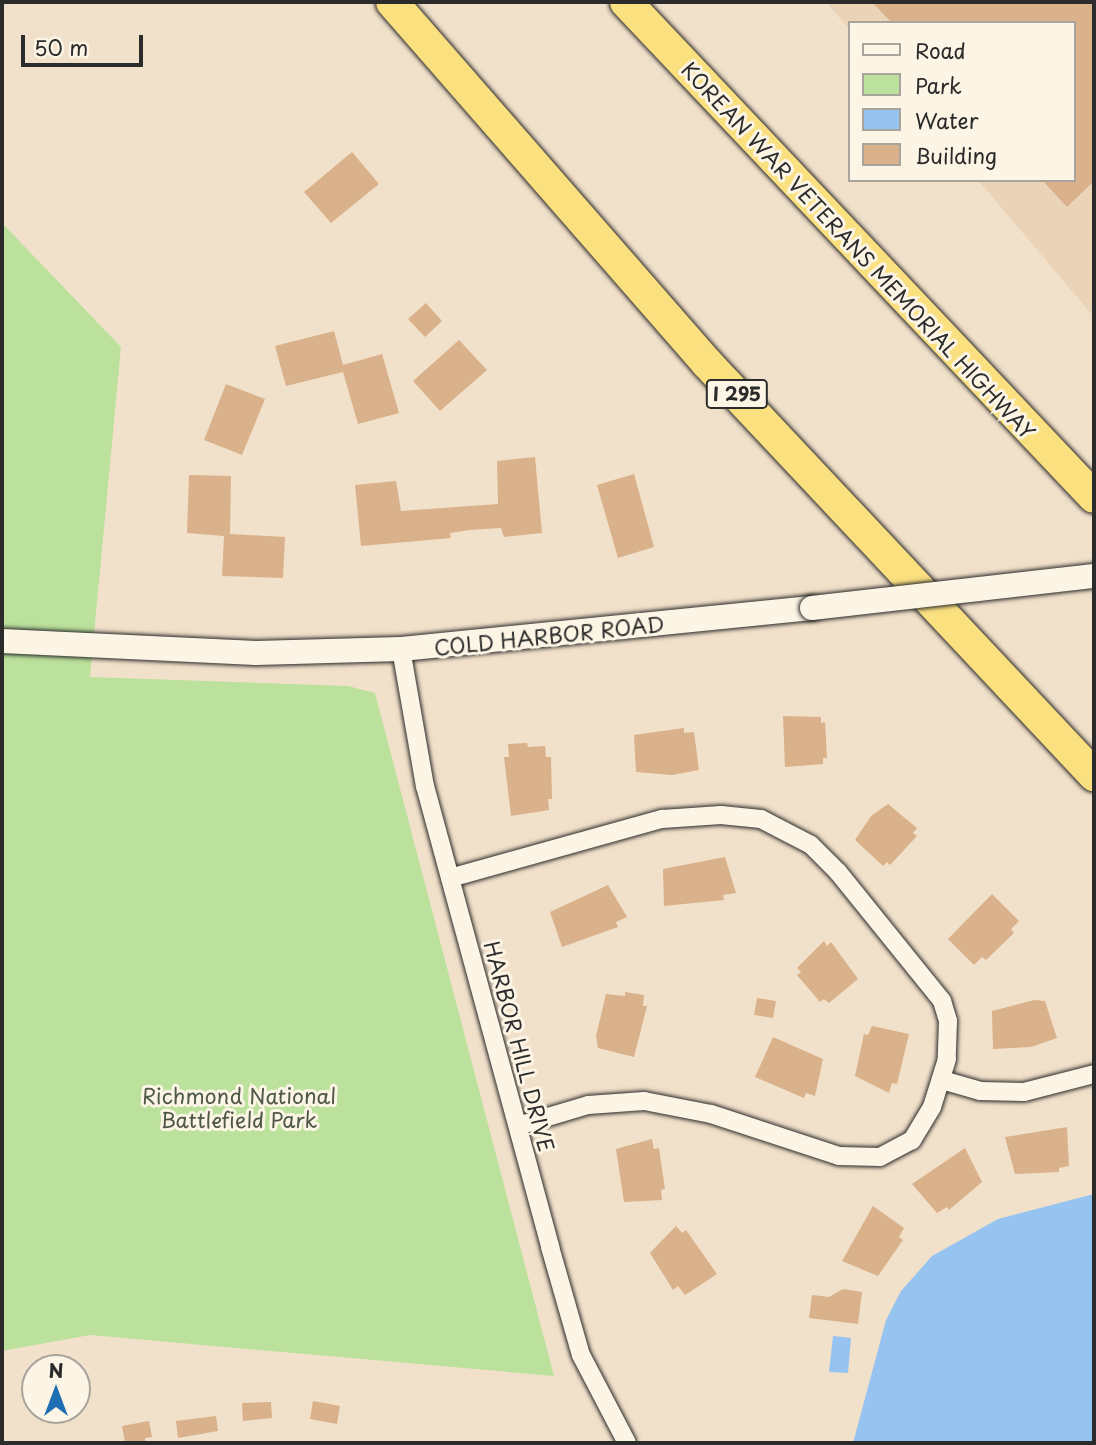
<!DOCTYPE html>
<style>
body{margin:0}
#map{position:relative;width:1096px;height:1445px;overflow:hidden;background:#f2e1ca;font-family:"Playpen Sans",sans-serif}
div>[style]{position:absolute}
.built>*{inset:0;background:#ead3b7}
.green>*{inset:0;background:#bbe19c}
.water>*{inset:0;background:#96c3f0}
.building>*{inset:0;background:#d9b18a}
.roads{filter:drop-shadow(0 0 2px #2b2b2b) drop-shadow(0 0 2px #2b2b2b)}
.street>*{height:18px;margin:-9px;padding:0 9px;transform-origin:9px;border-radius:9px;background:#fcf5e5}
.secondary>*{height:24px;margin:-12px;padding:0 12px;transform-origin:12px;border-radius:12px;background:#fcf5e5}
.highway>*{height:32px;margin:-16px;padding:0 16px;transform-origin:16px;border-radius:16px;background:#fbe080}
.bridges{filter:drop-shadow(0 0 2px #2b2b2b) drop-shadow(0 0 2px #2b2b2b)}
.secondary-bridge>*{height:24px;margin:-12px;padding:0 12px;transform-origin:12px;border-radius:12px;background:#fcf5e5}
span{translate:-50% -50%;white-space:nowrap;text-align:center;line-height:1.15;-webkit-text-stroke:6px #fcf5e5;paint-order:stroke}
.shield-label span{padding:2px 5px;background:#fcf5e5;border:2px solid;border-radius:5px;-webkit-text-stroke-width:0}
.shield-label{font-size:19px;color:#2b2b2b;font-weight:700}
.street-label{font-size:21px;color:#2b2b2b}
.park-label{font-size:21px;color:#4f5847}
.frame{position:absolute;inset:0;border:4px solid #2b2b2b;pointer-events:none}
.legend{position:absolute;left:848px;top:21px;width:228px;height:161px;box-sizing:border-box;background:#fcf5e5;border:2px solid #a8a49b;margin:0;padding:9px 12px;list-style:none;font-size:21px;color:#2b2b2b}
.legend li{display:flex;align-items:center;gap:14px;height:35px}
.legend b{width:35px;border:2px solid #a8a49b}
.north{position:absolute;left:21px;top:1354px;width:70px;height:70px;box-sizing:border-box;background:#fcf5e5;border:2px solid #a8a49b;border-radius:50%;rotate:0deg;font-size:19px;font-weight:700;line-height:28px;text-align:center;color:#2b2b2b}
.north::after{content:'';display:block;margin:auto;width:24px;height:32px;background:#1f6fb2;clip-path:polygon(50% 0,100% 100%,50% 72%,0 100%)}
.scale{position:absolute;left:21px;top:35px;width:122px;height:32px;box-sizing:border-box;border:4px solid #2b2b2b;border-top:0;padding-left:9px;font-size:21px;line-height:24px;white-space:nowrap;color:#2b2b2b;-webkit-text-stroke:5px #fcf5e5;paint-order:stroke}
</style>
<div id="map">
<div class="built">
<div style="clip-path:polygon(826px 2px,1094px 2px,1094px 317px,978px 180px,1073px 180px,1073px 23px,849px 23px,849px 29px)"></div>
</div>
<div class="green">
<div style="clip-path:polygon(2px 223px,121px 347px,90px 677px,348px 686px,375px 693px,554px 1376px,90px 1335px,2px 1351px)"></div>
</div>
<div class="water">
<div style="clip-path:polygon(1094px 1194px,1094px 1443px,853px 1443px,886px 1320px,901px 1291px,932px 1256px,998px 1219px)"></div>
<div style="clip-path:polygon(833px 1336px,851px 1338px,848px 1373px,829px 1372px)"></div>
</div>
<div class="building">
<div style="clip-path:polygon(872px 2px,1094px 2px,1094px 181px,1067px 207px,1042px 180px,1073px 180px,1073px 23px,892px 23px)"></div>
<div style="clip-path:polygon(352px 152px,379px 184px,331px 223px,304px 192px)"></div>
<div style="clip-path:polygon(426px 303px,442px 321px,425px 337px,408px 319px)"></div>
<div style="clip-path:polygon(334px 331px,343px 365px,382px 354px,399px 413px,358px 424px,343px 372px,286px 386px,275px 346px)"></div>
<div style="clip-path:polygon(459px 340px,487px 370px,440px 411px,413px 381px)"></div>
<div style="clip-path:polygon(226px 384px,265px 399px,242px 455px,204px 440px)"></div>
<div style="clip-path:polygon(535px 457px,542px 533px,504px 537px,501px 528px,469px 530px,450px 533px,451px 538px,361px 546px,355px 485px,396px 481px,401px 511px,498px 504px,497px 461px)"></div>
<div style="clip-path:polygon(634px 474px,654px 547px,618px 558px,597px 485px)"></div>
<div style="clip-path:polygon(189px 475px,231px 476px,230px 534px,285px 537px,283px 578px,222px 576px,224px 536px,187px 533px)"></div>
<div style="clip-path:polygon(783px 716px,821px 717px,821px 723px,825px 722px,827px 758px,823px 758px,823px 764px,785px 767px)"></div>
<div style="clip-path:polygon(684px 728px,684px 733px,694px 732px,699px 770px,672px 775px,636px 772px,634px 735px)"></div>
<div style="clip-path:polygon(527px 743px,528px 747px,545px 746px,546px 757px,551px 757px,552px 799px,548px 799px,549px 810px,511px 816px,504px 757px,509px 757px,508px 744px)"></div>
<div style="clip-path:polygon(888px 804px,917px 828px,913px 833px,917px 836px,890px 865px,887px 862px,883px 866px,855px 840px,871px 816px)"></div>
<div style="clip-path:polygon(725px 857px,736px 893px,723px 895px,724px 900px,664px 906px,663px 869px)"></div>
<div style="clip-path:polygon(608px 885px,627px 917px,616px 922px,618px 927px,562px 947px,550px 912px)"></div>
<div style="clip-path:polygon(992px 894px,1019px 921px,1011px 929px,1014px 933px,986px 960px,982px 957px,974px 965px,948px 939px)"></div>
<div style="clip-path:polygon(824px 941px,827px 946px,831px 942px,858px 979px,829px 1003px,824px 999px,820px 1002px,797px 975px,801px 972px,797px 968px)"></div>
<div style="clip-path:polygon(625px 992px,644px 995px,643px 1006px,647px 1006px,634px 1057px,598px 1048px,596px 1036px,606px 994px,625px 996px)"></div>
<div style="clip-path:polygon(757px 998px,776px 1001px,773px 1018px,754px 1015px)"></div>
<div style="clip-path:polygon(1034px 1000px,1045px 1001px,1057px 1038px,1031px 1047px,993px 1049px,992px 1011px)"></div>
<div style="clip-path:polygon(872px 1026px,909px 1034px,897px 1084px,892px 1083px,889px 1093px,855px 1076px,864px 1034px,868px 1035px)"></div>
<div style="clip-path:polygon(773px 1037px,823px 1059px,815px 1096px,806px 1093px,804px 1098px,755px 1077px)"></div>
<div style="clip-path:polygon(1067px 1127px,1069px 1166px,1059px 1168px,1059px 1172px,1015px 1174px,1005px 1137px)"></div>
<div style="clip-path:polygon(652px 1139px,654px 1149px,659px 1148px,665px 1189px,661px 1190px,662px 1200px,624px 1202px,616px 1149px)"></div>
<div style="clip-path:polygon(965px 1148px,982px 1182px,949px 1210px,947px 1207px,937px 1213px,912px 1184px)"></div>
<div style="clip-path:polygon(873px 1206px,904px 1228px,899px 1237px,903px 1240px,878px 1276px,842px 1261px)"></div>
<div style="clip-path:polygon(676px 1226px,682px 1233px,686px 1230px,717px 1274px,685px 1295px,678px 1286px,673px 1290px,650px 1253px)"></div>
<div style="clip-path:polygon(843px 1289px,862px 1292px,858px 1324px,809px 1318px,812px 1295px,829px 1297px)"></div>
<div style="clip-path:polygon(313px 1401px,340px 1406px,337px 1424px,310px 1419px)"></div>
<div style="clip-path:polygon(271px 1402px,272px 1418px,243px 1421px,242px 1403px)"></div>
<div style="clip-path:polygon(216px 1416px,218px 1431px,178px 1438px,176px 1421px)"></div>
<div style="clip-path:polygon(149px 1421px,152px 1437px,145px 1438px,146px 1443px,125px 1443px,122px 1426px)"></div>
</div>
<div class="roads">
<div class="street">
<div style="left:401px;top:649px;width:139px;rotate:80.1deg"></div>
<div style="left:425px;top:786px;width:478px;rotate:74.8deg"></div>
<div style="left:550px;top:1247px;width:112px;rotate:74deg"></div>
<div style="left:581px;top:1355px;width:99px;rotate:62.4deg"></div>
<div style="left:450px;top:878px;width:220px;rotate:-15.6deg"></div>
<div style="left:662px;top:819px;width:59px;rotate:-3.9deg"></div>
<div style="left:721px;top:815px;width:40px;rotate:5.7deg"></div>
<div style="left:761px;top:819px;width:56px;rotate:27.5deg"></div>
<div style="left:811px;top:845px;width:38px;rotate:45deg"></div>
<div style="left:838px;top:872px;width:166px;rotate:51.1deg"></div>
<div style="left:942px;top:1001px;width:21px;rotate:73deg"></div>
<div style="left:948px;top:1021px;width:38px;rotate:92deg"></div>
<div style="left:947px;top:1059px;width:50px;rotate:107.4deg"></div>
<div style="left:932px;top:1107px;width:39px;rotate:121deg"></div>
<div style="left:912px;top:1140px;width:36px;rotate:152deg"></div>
<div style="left:880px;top:1157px;width:41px;rotate:-178.6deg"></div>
<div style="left:839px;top:1156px;width:135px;rotate:-161.8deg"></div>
<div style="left:711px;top:1114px;width:68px;rotate:-169deg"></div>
<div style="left:644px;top:1101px;width:56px;rotate:175.9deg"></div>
<div style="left:588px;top:1105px;width:73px;rotate:163.3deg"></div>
<div style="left:942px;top:1080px;width:40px;rotate:16deg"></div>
<div style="left:980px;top:1091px;width:44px;rotate:1.3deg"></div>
<div style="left:1024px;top:1092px;width:72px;rotate:-14.4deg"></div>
</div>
<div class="secondary">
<div style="left:2px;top:641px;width:254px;rotate:2.7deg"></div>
<div style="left:256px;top:653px;width:145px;rotate:-1.6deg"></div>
<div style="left:401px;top:649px;width:413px;rotate:-5.7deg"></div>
</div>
<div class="highway">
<div style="left:392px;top:2px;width:478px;rotate:48.9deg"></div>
<div style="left:706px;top:362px;width:567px;rotate:46.79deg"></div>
<div style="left:626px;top:2px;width:681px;rotate:46.61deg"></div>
</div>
</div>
<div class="bridges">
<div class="secondary-bridge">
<div style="left:812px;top:608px;width:284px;rotate:-6.5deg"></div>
</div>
</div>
<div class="shield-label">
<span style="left:737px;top:394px">I 295</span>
</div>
<div class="street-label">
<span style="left:859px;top:250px;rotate:47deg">KOREAN WAR VETERANS MEMORIAL HIGHWAY</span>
<span style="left:549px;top:635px;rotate:-6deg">COLD HARBOR ROAD</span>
<span style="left:520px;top:1046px;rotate:75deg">HARBOR HILL DRIVE</span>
</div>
<div class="park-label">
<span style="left:239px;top:1107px">Richmond National<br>Battlefield Park</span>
</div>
<div class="frame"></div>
<ul class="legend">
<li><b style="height:9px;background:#fcf5e5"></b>Road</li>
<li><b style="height:19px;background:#bbe19c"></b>Park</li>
<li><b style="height:19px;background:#96c3f0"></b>Water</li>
<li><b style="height:19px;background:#d9b18a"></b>Building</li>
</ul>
<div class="north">N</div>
<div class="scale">50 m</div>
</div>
